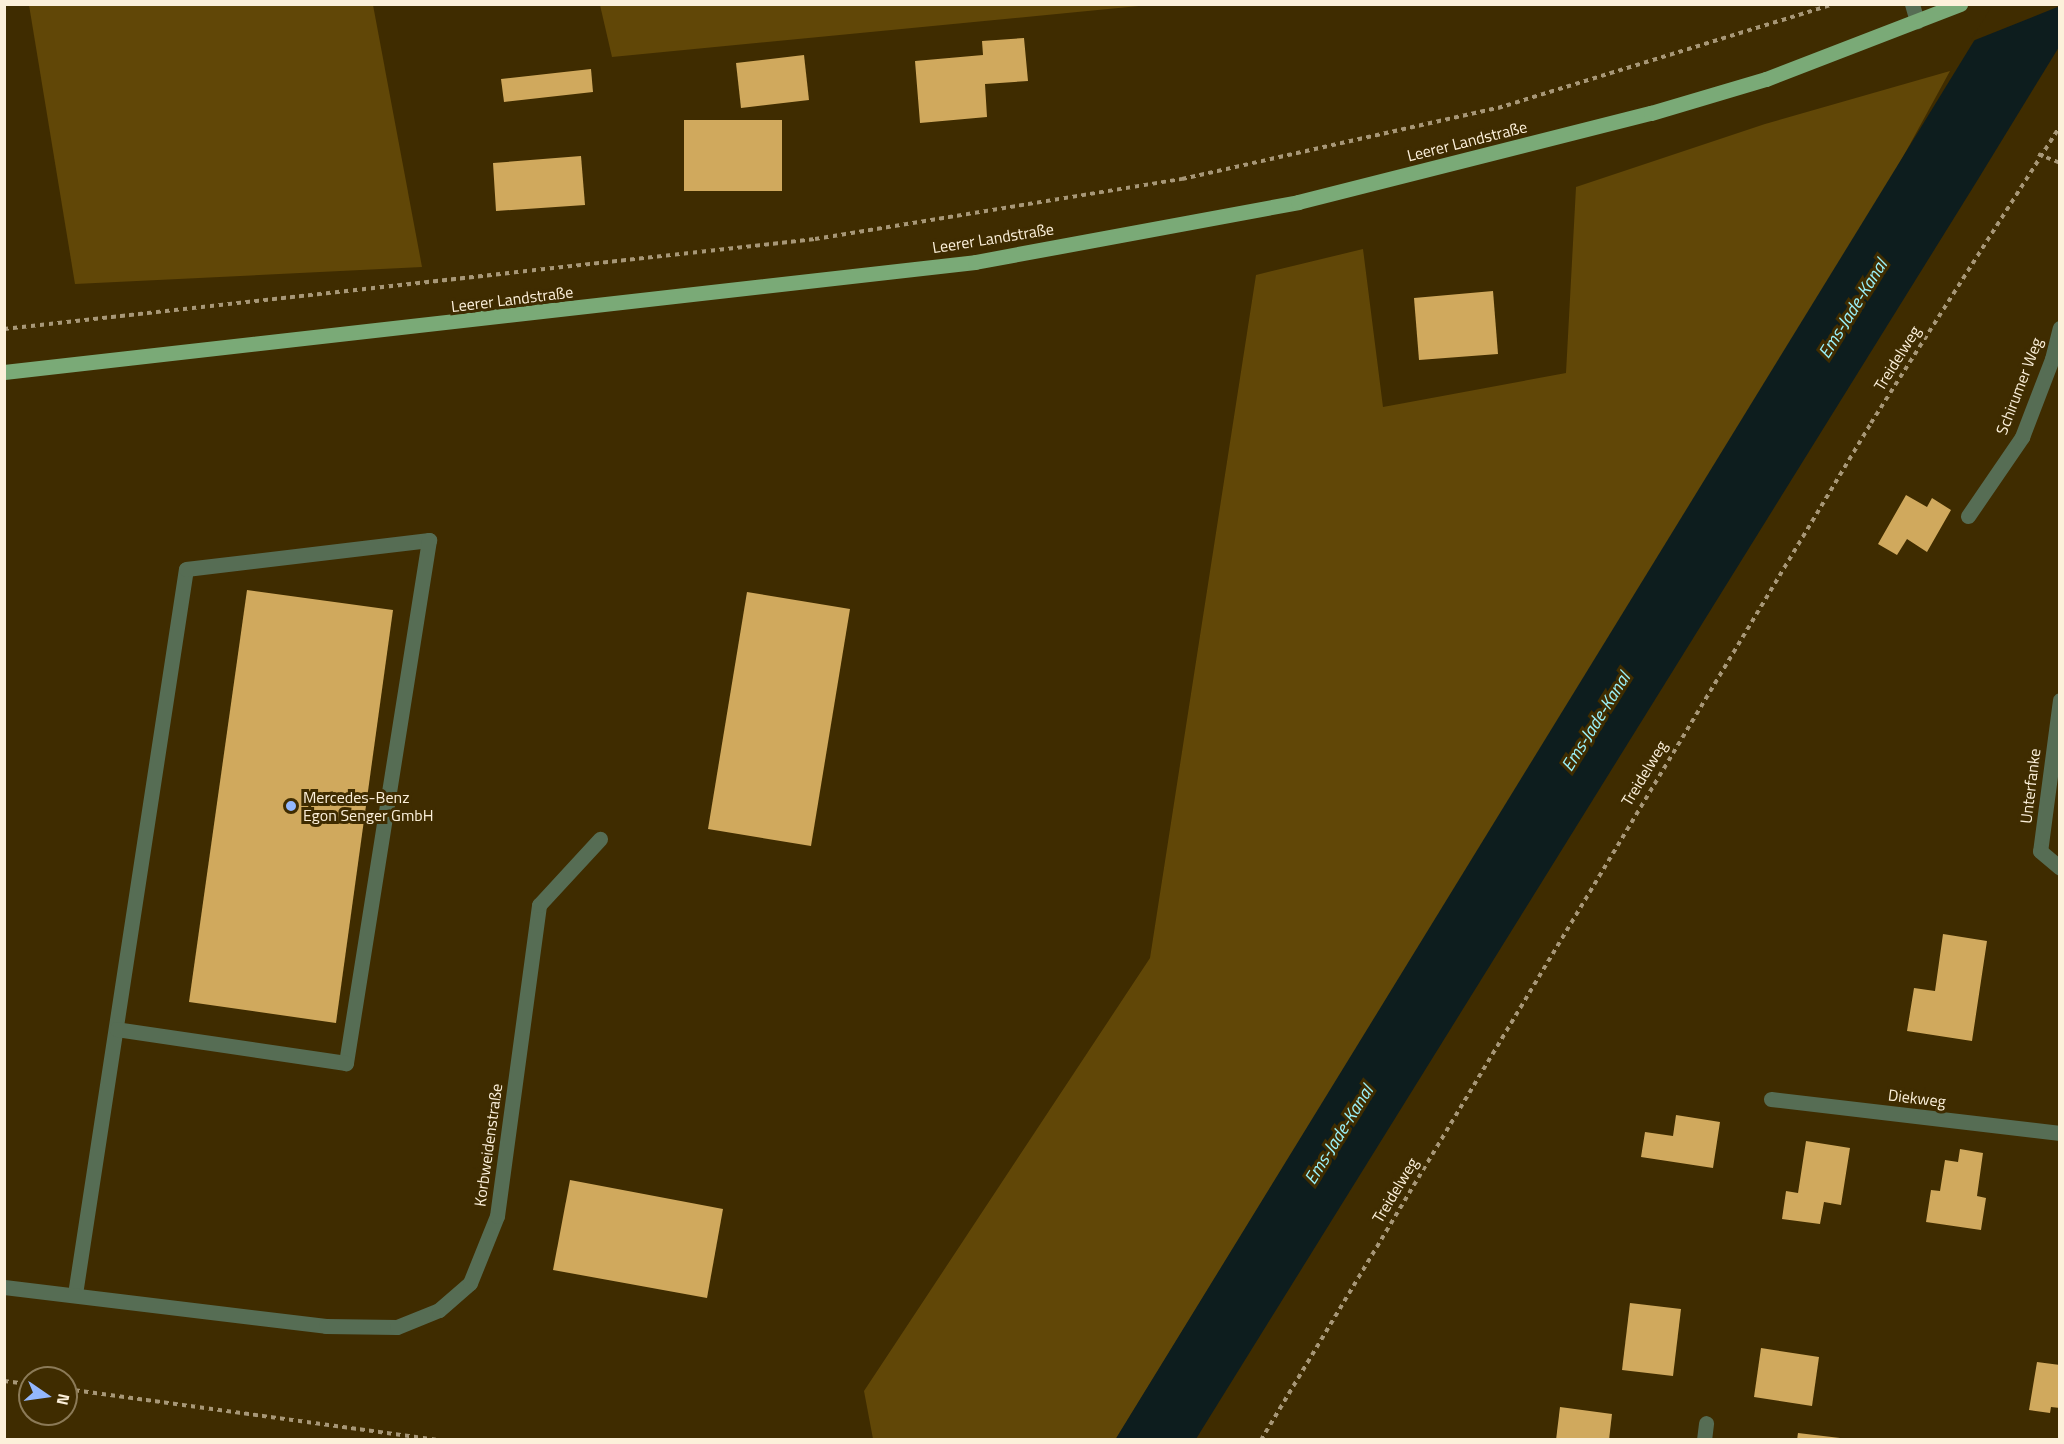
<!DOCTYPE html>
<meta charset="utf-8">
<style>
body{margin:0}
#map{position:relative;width:2064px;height:1444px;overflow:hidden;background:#3f2c00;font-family:"Titillium Web",sans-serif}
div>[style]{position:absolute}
.green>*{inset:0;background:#614707}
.water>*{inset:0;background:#0d1d1e}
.pier>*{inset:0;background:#3f2c00}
.building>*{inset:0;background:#d0a95d}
.path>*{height:4px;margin-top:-2px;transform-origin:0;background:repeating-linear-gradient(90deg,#a79777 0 4.5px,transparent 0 9px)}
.service>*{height:15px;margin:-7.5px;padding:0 7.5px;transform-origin:7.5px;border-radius:7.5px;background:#566d54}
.minor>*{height:15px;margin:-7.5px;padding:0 7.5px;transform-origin:7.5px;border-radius:7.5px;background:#566d54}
.primary>*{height:15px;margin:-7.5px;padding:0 7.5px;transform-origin:7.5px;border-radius:7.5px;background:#7aaa77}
.dots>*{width:16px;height:16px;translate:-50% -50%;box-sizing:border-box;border:3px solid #3f2c00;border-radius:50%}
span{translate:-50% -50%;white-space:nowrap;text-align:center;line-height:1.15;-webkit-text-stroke:6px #3f2c00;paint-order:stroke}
.street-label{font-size:16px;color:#fcf0da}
.poi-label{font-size:16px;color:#fcf0da}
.left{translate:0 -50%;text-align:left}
.water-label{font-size:18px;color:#9bf1f9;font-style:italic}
.frame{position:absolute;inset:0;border:6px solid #fcf0da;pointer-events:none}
.north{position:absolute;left:18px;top:1366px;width:60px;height:60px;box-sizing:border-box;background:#3f2c00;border:2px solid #8b7a57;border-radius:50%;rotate:103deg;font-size:16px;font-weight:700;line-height:24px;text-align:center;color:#fcf0da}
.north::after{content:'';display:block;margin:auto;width:21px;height:27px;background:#93b7fd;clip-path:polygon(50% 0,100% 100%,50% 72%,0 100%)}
</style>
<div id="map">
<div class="green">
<div style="clip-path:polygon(29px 5px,373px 5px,422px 267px,75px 284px)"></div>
<div style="clip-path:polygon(1149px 5px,612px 57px,600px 5px,1149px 4px)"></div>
<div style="clip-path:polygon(1950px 71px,1892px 177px,1116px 1439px,873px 1439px,864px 1391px,1150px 958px,1256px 275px,1363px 249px,1383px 407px,1566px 373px,1576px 187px,1765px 124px)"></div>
</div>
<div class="water">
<div style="clip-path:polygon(1996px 5px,2059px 5px,2059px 47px,1977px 181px,1196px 1439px,1115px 1440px)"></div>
</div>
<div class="pier">
<div style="clip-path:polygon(1993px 4px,2059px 4px,2060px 6px,1970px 42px)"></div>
</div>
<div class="building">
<div style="clip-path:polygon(1024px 38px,1028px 81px,985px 84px,987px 117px,920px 123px,915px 61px,983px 55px,982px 41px)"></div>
<div style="clip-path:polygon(804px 55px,809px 100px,741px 108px,736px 63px)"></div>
<div style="clip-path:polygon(591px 69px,593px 92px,504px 102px,501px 79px)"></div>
<div style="clip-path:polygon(684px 120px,782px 120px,782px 191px,684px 191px)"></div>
<div style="clip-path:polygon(581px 156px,585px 205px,496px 211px,493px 163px)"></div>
<div style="clip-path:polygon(1493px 291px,1498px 354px,1419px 360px,1414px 298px)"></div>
<div style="clip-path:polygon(1906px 495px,1927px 507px,1932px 498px,1951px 510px,1927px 552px,1907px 539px,1897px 555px,1878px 544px)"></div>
<div style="clip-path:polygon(247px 590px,393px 610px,336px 1023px,189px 1002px)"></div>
<div style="clip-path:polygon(747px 592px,850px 609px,811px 846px,708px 829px)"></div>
<div style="clip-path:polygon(1943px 934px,1987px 941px,1972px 1041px,1907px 1031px,1914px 988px,1935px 991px)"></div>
<div style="clip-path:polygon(1676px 1115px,1720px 1122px,1713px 1168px,1641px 1157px,1645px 1132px,1673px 1136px)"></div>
<div style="clip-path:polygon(1806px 1141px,1850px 1148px,1841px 1205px,1824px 1202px,1820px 1224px,1782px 1219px,1786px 1191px,1798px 1193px)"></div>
<div style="clip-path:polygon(1960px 1149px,1983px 1153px,1977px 1196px,1986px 1198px,1981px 1230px,1926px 1222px,1931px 1190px,1940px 1191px,1945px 1160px,1958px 1162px)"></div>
<div style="clip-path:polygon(570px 1180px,723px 1209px,707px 1298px,553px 1270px)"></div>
<div style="clip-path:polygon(1630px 1303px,1681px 1309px,1673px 1376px,1622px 1370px)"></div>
<div style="clip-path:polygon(1761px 1348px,1819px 1357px,1812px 1406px,1754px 1397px)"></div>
<div style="clip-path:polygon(2037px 1362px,2060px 1365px,2060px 1408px,2051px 1407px,2050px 1413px,2029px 1410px)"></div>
<div style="clip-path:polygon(1560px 1407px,1612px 1414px,1609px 1440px,1556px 1440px)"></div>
<div style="clip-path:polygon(1798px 1433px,1840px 1438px,1840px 1440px,1797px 1440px)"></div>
</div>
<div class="path">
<div style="left:2038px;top:154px;width:24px;rotate:22deg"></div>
<div style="left:4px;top:329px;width:816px;rotate:-6.33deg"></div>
<div style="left:815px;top:239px;width:372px;rotate:-9.3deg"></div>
<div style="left:1182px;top:179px;width:324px;rotate:-12.7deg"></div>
<div style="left:1498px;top:108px;width:352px;rotate:-17.2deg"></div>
<div style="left:4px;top:1381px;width:26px;rotate:7deg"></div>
<div style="left:66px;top:1389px;width:377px;rotate:7.8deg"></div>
<div style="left:1261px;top:1440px;width:1186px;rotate:-59.04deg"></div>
<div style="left:1871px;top:423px;width:352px;rotate:-57.5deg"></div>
</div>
<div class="service">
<div style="left:75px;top:1294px;width:733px;rotate:-81.3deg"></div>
<div style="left:186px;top:569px;width:245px;rotate:-6.8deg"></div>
<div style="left:429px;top:540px;width:530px;rotate:99.02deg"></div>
<div style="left:346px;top:1063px;width:232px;rotate:-171.6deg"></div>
</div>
<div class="minor">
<div style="left:1912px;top:4px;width:18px;rotate:74deg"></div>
<div style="left:1968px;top:516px;width:96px;rotate:-55.6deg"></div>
<div style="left:2022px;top:437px;width:84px;rotate:-69deg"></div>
<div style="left:2052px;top:359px;width:32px;rotate:-76deg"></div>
<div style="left:2060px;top:700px;width:152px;rotate:97.5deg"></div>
<div style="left:2040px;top:851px;width:26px;rotate:40deg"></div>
<div style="left:1771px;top:1099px;width:291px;rotate:6.7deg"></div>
<div style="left:4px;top:1287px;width:324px;rotate:6.9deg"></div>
<div style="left:326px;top:1326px;width:71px;rotate:0.8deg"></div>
<div style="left:397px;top:1327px;width:45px;rotate:-22deg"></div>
<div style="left:439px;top:1310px;width:41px;rotate:-41.1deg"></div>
<div style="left:470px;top:1283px;width:72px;rotate:-68.1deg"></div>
<div style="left:497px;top:1216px;width:314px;rotate:-82.3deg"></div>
<div style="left:539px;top:905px;width:90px;rotate:-47.3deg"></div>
<div style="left:1704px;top:1440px;width:17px;rotate:-83deg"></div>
</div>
<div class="primary">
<div style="left:4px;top:372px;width:977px;rotate:-6.46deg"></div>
<div style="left:975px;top:262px;width:329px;rotate:-10.5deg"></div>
<div style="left:1298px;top:202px;width:364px;rotate:-14.2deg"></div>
<div style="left:1651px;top:113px;width:120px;rotate:-16.5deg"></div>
<div style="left:1766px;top:79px;width:208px;rotate:-21.1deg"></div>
</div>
<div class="dots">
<div style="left:291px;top:806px;background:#93b7fd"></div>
</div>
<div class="street-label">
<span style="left:1467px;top:141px;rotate:-14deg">Leerer Landstraße</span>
<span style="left:993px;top:238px;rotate:-9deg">Leerer Landstraße</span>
<span style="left:512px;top:299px;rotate:-7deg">Leerer Landstraße</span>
<span style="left:1897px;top:358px;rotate:-58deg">Treidelweg</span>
<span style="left:2019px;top:386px;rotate:-69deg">Schirumer Weg</span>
<span style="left:1644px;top:773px;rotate:-59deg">Treidelweg</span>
<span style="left:2030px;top:786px;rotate:-83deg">Unterfanke</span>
<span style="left:1917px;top:1098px;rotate:7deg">Diekweg</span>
<span style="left:488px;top:1145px;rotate:-82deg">Korbweidenstraße</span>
<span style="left:1395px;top:1190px;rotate:-59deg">Treidelweg</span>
</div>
<div class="poi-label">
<span class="left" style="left:303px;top:806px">Mercedes-Benz<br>Egon Senger GmbH</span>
</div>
<div class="water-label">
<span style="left:1853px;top:309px;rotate:-58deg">Ems-Jade-Kanal</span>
<span style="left:1596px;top:722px;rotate:-58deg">Ems-Jade-Kanal</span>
<span style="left:1339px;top:1135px;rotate:-58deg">Ems-Jade-Kanal</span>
</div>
<div class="frame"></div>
<div class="north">N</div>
</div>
